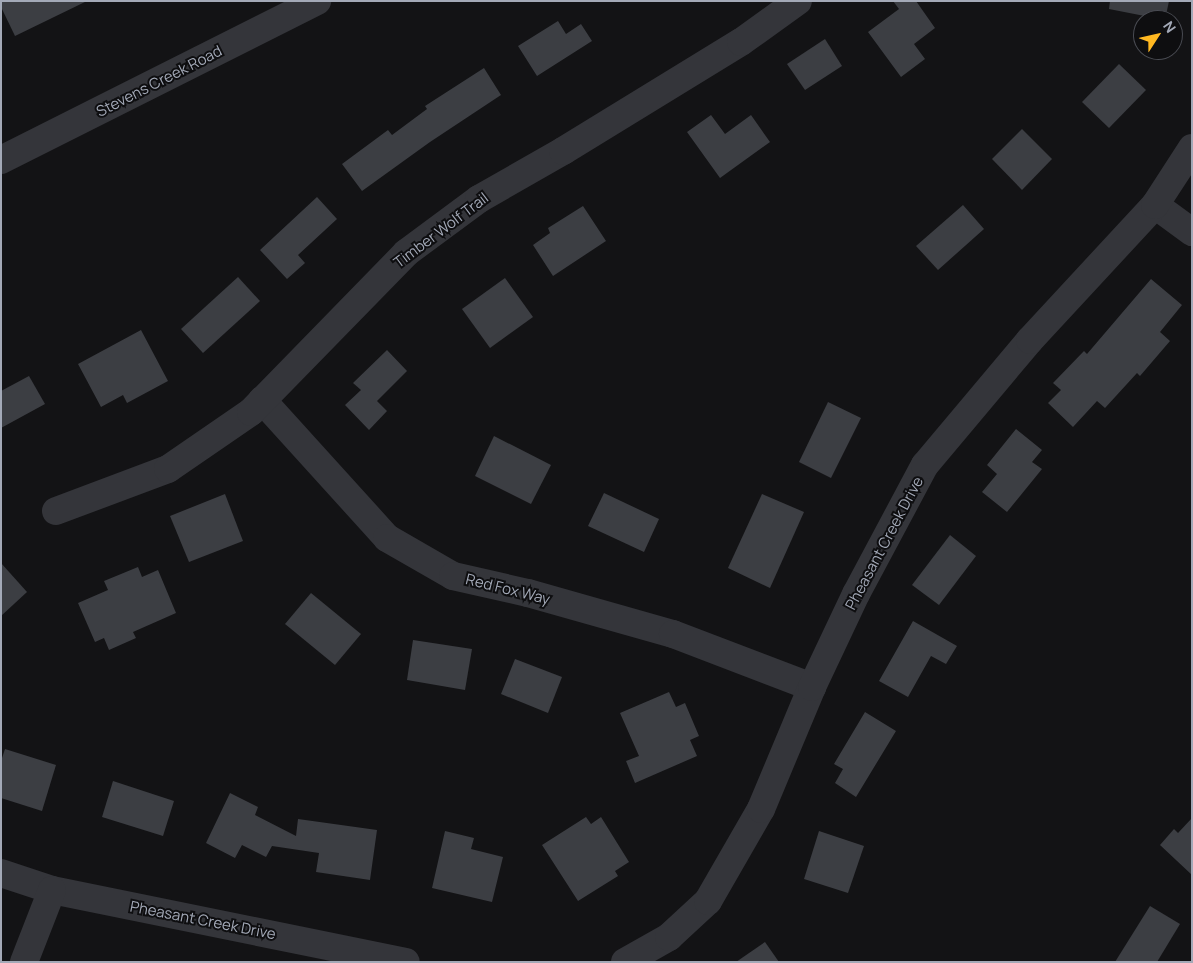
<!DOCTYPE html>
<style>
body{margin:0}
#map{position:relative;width:1193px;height:963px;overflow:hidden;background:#131315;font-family:Manrope,sans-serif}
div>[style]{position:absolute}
.building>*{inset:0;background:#3c3e43}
.minor>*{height:28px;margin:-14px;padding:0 14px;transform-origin:14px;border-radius:14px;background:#34353a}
span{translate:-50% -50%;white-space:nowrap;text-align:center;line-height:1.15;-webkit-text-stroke:4px #0e0e10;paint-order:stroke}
.street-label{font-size:15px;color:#a3a9b7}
.frame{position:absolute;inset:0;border:2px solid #a3a9b7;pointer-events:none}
.north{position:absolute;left:1133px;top:10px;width:50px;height:50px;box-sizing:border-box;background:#0e0e10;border:1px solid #4a4c53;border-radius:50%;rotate:55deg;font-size:14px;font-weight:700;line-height:20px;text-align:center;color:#a3a9b7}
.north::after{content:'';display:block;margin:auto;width:18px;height:22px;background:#ffb821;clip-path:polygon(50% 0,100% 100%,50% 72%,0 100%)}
</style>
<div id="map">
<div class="building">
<div style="clip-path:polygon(1px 1px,87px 1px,15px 36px,1px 7px)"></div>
<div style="clip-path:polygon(893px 1px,916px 1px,935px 28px,914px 44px,925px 59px,901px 77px,868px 32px,899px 9px)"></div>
<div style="clip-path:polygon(1110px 1px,1169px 1px,1165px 20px,1109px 9px)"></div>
<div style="clip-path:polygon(558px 21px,566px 34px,581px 24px,592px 41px,537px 76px,518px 46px)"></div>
<div style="clip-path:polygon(825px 39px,842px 66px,805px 90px,787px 64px)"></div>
<div style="clip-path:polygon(1119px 64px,1146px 90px,1109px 128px,1082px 102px)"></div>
<div style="clip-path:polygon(484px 68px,501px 95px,430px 142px,362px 191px,342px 164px,388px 130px,392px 135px,427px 109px,425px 106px)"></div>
<div style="clip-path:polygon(711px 115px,725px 134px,751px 115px,770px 142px,720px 178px,687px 132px)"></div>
<div style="clip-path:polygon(1022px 129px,1052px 159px,1022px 190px,992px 159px)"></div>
<div style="clip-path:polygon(317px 197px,337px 219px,298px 255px,305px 263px,287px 279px,260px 250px)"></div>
<div style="clip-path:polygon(963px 205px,984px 229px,938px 270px,916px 246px)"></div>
<div style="clip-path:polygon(583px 206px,606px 241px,553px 276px,533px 245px,550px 233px,548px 228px)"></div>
<div style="clip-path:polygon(238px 277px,260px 301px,203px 353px,181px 329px)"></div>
<div style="clip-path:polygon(505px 278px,533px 317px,490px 348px,462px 309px)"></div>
<div style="clip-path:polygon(1151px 279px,1182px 305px,1160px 332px,1170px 341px,1140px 376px,1137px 373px,1105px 408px,1097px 401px,1073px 427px,1048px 403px,1061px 390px,1053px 383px,1084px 351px,1087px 354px)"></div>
<div style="clip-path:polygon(141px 330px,168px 381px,127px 403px,123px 395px,101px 407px,78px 364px)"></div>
<div style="clip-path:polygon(387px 350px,407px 371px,377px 401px,387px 411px,369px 430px,345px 405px,361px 390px,353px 383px)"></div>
<div style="clip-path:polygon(29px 376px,45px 404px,1px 428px,1px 391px)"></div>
<div style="clip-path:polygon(828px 402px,861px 418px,831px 478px,799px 462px)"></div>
<div style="clip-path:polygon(1016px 429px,1042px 450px,1032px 462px,1042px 469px,1007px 512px,982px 492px,997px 474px,987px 465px)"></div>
<div style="clip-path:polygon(494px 436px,551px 465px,531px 504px,475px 476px)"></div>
<div style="clip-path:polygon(604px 493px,659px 519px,644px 552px,588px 526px)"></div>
<div style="clip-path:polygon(225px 494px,243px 541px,189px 562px,170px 516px)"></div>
<div style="clip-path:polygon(762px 494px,804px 512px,770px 588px,728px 568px)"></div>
<div style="clip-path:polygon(950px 535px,976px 556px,939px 605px,912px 585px)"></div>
<div style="clip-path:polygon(1px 563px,27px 592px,1px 616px)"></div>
<div style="clip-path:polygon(138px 567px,142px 577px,158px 570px,176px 613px,133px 632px,136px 638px,109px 650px,104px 638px,95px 642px,78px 603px,108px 590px,104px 581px)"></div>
<div style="clip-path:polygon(311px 593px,361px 634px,335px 665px,285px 624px)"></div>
<div style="clip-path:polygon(913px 621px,957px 646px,946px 664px,931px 656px,908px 697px,879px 681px)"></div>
<div style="clip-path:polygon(413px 640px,472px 649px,465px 690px,407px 680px)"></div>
<div style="clip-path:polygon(515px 659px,562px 677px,548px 713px,501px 694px)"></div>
<div style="clip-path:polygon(669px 692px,676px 707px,685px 703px,699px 736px,690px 740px,697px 756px,635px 783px,626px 761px,639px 756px,620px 713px)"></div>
<div style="clip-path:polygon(865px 712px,896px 731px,856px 797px,835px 783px,843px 769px,834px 764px)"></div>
<div style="clip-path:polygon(5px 749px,56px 765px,42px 811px,1px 798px,1px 761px)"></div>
<div style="clip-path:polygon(113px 781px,174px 801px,163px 836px,102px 817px)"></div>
<div style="clip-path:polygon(230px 793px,258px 807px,255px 815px,296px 836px,298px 819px,377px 830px,370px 880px,316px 872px,319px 853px,272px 846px,266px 857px,242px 845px,235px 858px,206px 843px)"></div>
<div style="clip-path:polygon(586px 817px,591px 824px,601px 817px,629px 862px,615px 871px,618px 876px,578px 901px,542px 845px)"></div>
<div style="clip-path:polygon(1192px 818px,1192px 875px,1160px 845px,1174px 829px,1178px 833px)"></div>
<div style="clip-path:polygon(445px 831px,474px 838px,471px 849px,503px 857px,492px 902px,432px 888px)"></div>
<div style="clip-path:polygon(819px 831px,864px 846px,848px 893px,804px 879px)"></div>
<div style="clip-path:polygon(1150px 906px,1180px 924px,1157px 962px,1115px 962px)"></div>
<div style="clip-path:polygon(765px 942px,779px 962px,736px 962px)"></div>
</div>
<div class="minor">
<div style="left:1px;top:160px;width:354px;rotate:-26.7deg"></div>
<div style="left:1155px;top:205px;width:46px;rotate:36.1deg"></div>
<div style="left:262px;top:400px;width:186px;rotate:47.8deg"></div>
<div style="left:387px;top:538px;width:76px;rotate:29.9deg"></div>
<div style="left:453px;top:576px;width:77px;rotate:12.8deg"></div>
<div style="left:528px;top:593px;width:151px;rotate:15.8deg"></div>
<div style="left:673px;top:634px;width:149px;rotate:20.9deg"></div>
<div style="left:56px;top:511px;width:120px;rotate:-20.6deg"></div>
<div style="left:168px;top:469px;width:101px;rotate:-34.5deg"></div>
<div style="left:251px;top:412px;width:222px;rotate:-45.7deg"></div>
<div style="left:406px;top:253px;width:91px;rotate:-36.5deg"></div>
<div style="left:479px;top:199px;width:97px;rotate:-29.7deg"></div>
<div style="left:563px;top:151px;width:209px;rotate:-31.5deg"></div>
<div style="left:741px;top:42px;width:70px;rotate:-35.7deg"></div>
<div style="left:1px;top:873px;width:54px;rotate:18.4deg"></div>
<div style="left:52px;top:890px;width:361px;rotate:11.5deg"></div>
<div style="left:24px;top:962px;width:77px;rotate:-68.7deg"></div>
<div style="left:625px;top:962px;width:51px;rotate:-29.6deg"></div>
<div style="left:669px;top:937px;width:53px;rotate:-42.7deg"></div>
<div style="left:708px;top:901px;width:106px;rotate:-60.1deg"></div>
<div style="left:761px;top:809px;width:132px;rotate:-67.3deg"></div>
<div style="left:812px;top:687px;width:103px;rotate:-64.7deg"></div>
<div style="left:856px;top:594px;width:146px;rotate:-61.9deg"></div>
<div style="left:925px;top:465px;width:163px;rotate:-50deg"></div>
<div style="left:1030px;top:340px;width:184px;rotate:-47.2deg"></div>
<div style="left:1155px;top:205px;width:68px;rotate:-57deg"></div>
</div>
<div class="street-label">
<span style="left:159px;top:81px;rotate:-27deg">Stevens Creek Road</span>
<span style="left:441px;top:230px;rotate:-37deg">Timber Wolf Trail</span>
<span style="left:884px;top:543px;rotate:-62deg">Pheasant Creek Drive</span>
<span style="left:508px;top:589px;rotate:14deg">Red Fox Way</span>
<span style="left:203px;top:920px;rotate:11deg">Pheasant Creek Drive</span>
</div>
<div class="frame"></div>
<div class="north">N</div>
</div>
